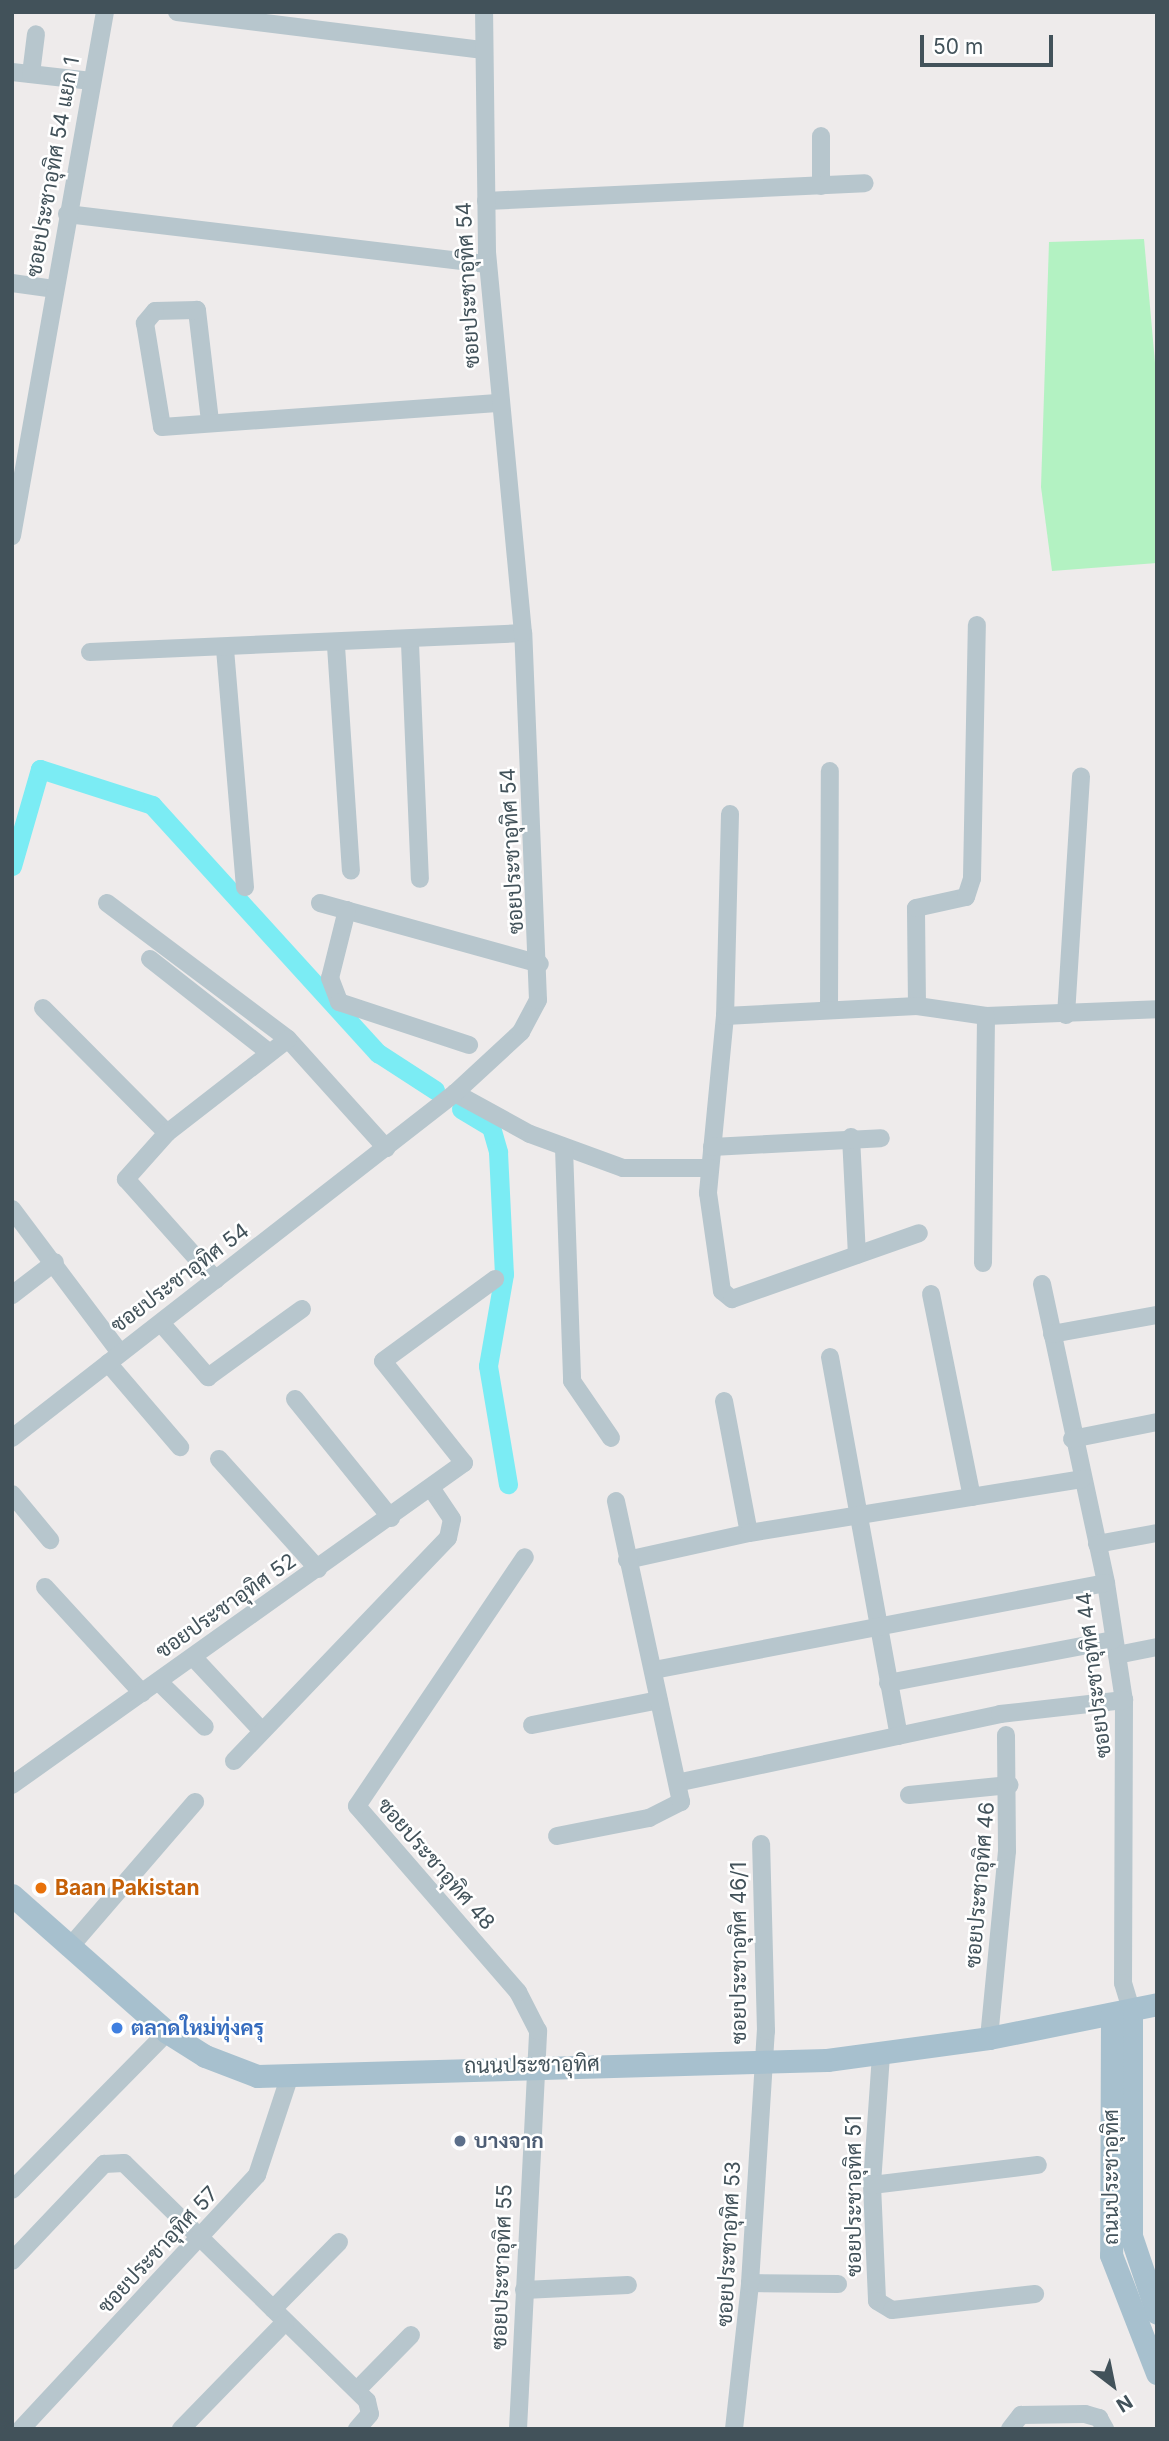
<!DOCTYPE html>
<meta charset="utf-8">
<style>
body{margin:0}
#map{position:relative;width:1169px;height:2441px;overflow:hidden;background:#eeebeb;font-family:Inter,Sarabun,sans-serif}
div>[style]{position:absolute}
.green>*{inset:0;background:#b3f2c2}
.canal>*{height:19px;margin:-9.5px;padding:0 9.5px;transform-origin:9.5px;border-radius:9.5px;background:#7becf4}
.minor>*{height:18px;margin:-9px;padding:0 9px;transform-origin:9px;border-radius:9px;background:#b7c6cd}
.major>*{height:23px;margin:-11.5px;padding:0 11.5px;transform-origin:11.5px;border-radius:11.5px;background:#a7c0ce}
.dots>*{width:19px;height:19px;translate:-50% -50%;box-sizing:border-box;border:4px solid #fff;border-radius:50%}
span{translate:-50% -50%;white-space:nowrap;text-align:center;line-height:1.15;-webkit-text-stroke:5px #fff;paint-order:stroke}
.street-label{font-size:21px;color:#42525a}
.food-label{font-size:21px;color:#c56008;font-weight:700}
.left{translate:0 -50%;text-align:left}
.shop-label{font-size:21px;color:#366cbe;font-weight:700}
.service-label{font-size:21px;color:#4e5e75;font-weight:700}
.frame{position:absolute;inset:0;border:14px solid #42525a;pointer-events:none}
.north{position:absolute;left:1078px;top:2350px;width:70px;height:70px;-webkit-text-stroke:5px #fff;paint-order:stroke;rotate:148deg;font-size:19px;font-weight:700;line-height:28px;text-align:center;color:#42525a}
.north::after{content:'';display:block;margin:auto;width:24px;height:32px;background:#42525a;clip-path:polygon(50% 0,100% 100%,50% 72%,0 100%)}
.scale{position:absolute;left:920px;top:35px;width:133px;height:32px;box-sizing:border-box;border:4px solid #42525a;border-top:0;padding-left:9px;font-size:21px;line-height:24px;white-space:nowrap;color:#42525a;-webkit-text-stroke:5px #fff;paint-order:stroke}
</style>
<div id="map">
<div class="green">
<div style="clip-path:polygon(1144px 239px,1157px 385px,1157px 563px,1052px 571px,1041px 487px,1049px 242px)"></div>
</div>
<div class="canal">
<div style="left:12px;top:866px;width:101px;rotate:-73.9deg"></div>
<div style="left:40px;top:769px;width:118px;rotate:17.8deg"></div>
<div style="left:152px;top:805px;width:336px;rotate:47.7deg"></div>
<div style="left:378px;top:1053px;width:68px;rotate:33deg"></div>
<div style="left:461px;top:1109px;width:35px;rotate:31deg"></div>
<div style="left:491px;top:1127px;width:26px;rotate:74deg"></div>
<div style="left:498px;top:1152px;width:122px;rotate:87.2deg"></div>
<div style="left:504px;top:1274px;width:93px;rotate:99.9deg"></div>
<div style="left:488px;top:1366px;width:120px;rotate:80.4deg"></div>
</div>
<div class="minor">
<div style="left:177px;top:12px;width:309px;rotate:7.1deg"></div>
<div style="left:12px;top:72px;width:80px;rotate:6.5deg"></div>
<div style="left:31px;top:74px;width:40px;rotate:-82.9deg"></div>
<div style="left:821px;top:186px;width:50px;rotate:-90deg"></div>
<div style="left:486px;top:201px;width:379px;rotate:-2.7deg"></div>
<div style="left:67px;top:214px;width:423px;rotate:6.8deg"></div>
<div style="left:12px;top:283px;width:42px;rotate:8.1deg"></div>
<div style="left:210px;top:421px;width:112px;rotate:-96.7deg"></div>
<div style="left:197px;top:310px;width:42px;rotate:178.6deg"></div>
<div style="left:155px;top:311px;width:16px;rotate:130deg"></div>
<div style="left:145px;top:323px;width:105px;rotate:80.7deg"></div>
<div style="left:162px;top:427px;width:336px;rotate:-4.1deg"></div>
<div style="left:12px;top:536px;width:532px;rotate:-79.94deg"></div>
<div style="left:410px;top:643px;width:236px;rotate:87.6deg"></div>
<div style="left:336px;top:646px;width:225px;rotate:86.2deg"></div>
<div style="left:225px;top:649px;width:239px;rotate:85.2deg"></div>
<div style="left:90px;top:652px;width:433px;rotate:-2.5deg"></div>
<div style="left:730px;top:814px;width:202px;rotate:91.4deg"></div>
<div style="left:725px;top:1016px;width:178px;rotate:95.5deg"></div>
<div style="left:708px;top:1193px;width:99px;rotate:81.9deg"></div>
<div style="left:722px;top:1291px;width:13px;rotate:39deg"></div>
<div style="left:732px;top:1299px;width:198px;rotate:-19.4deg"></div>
<div style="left:107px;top:903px;width:226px;rotate:36.9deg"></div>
<div style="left:288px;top:1039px;width:147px;rotate:48deg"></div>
<div style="left:320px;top:903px;width:228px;rotate:15.5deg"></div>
<div style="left:347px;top:910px;width:70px;rotate:104deg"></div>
<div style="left:330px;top:978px;width:26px;rotate:69deg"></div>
<div style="left:339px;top:1002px;width:137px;rotate:18.3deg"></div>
<div style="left:150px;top:959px;width:152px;rotate:38.1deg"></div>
<div style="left:917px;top:1006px;width:98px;rotate:-90.6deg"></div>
<div style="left:916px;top:908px;width:51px;rotate:-12.4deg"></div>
<div style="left:966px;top:897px;width:20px;rotate:-72deg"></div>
<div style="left:972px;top:878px;width:253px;rotate:-88.9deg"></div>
<div style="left:43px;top:1008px;width:176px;rotate:45.2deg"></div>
<div style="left:167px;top:1133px;width:153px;rotate:-37.8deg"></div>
<div style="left:829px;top:1008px;width:237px;rotate:-89.8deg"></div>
<div style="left:1066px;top:1015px;width:239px;rotate:-86.4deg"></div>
<div style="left:725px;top:1016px;width:192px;rotate:-3deg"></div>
<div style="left:917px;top:1006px;width:70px;rotate:8.2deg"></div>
<div style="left:986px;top:1016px;width:171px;rotate:-2.3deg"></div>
<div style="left:455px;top:1093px;width:85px;rotate:28.7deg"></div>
<div style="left:530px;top:1134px;width:99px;rotate:20.1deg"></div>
<div style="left:623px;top:1168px;width:87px"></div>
<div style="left:167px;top:1133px;width:62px;rotate:131.7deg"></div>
<div style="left:126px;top:1179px;width:135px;rotate:48.3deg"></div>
<div style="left:851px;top:1137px;width:118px;rotate:87.1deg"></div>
<div style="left:712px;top:1147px;width:169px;rotate:-3deg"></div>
<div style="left:564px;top:1148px;width:233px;rotate:88deg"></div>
<div style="left:572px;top:1381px;width:69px;rotate:55.6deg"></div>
<div style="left:12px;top:1209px;width:180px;rotate:53.1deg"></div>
<div style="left:983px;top:1263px;width:247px;rotate:-89.3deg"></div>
<div style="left:1042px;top:1284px;width:306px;rotate:77.9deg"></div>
<div style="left:1106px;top:1583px;width:118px;rotate:81.3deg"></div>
<div style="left:1124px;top:1700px;width:283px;rotate:90.2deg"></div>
<div style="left:1123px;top:1983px;width:28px;rotate:73deg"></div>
<div style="left:931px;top:1294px;width:207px;rotate:78.6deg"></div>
<div style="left:12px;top:1295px;width:54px;rotate:-37.5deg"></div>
<div style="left:161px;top:1323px;width:72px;rotate:49deg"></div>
<div style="left:208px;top:1377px;width:116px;rotate:-35.9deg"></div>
<div style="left:1052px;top:1334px;width:107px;rotate:-10.3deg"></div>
<div style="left:830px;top:1357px;width:385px;rotate:79.7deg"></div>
<div style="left:108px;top:1363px;width:111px;rotate:49.4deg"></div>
<div style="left:295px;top:1399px;width:153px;rotate:51.1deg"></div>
<div style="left:724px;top:1401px;width:134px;rotate:79.3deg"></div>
<div style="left:12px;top:1438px;width:561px;rotate:-37.91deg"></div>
<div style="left:455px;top:1093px;width:90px;rotate:-42.7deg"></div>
<div style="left:521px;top:1032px;width:36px;rotate:-62deg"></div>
<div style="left:538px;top:1000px;width:367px;rotate:-92.3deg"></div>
<div style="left:523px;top:633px;width:383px;rotate:-95.4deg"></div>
<div style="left:487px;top:252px;width:240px;rotate:-90.7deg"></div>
<div style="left:1072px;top:1439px;width:87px;rotate:-11.3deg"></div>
<div style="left:219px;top:1459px;width:148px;rotate:48deg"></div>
<div style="left:12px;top:1494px;width:60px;rotate:50.4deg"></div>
<div style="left:1097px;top:1544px;width:61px;rotate:-10.4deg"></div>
<div style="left:627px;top:1560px;width:125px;rotate:-12.5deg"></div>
<div style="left:749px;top:1533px;width:337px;rotate:-9.2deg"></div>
<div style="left:45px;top:1587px;width:144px;rotate:47.5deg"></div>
<div style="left:1117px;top:1655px;width:41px;rotate:-11.3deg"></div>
<div style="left:193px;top:1657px;width:101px;rotate:47deg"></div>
<div style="left:654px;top:1670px;width:460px;rotate:-10.9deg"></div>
<div style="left:159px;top:1682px;width:64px;rotate:44.4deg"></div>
<div style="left:888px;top:1683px;width:229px;rotate:-10.8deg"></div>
<div style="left:532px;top:1725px;width:129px;rotate:-11.1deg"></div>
<div style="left:234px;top:1761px;width:309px;rotate:-46.2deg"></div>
<div style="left:448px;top:1538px;width:19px;rotate:-78deg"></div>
<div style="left:452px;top:1519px;width:36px;rotate:-124deg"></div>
<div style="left:681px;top:1782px;width:326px;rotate:-12deg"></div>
<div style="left:1000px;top:1714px;width:125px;rotate:-6.4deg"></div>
<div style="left:12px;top:1785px;width:555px;rotate:-35.47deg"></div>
<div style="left:464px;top:1463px;width:130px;rotate:-128.5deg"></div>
<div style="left:383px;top:1361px;width:139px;rotate:-36.2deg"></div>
<div style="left:909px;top:1795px;width:101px;rotate:-5.7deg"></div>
<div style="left:557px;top:1836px;width:94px;rotate:-11.1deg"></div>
<div style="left:649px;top:1818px;width:36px;rotate:-27deg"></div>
<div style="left:681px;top:1802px;width:308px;rotate:-102.2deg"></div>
<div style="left:69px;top:1948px;width:193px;rotate:-49.2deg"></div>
<div style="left:989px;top:2038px;width:188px;rotate:-84.5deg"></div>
<div style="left:1007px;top:1851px;width:116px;rotate:-90.5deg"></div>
<div style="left:881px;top:2055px;width:130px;rotate:94deg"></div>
<div style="left:872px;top:2185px;width:116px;rotate:87.5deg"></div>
<div style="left:877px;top:2301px;width:17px;rotate:31deg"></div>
<div style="left:892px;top:2310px;width:144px;rotate:-6.4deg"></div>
<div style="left:872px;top:2185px;width:167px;rotate:-6.9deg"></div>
<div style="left:12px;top:2190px;width:221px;rotate:-45.5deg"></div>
<div style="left:12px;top:2261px;width:134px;rotate:-46.5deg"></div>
<div style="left:104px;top:2164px;width:20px;rotate:-3deg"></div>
<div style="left:124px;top:2163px;width:340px;rotate:44.4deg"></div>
<div style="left:367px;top:2401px;width:13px;rotate:77deg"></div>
<div style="left:370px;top:2414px;width:20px;rotate:131deg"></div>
<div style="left:750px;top:2283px;width:88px;rotate:0.7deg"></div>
<div style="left:524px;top:2290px;width:104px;rotate:-2.8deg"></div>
<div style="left:273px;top:2309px;width:94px;rotate:-45.4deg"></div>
<div style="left:357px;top:2390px;width:77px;rotate:-45.5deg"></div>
<div style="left:21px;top:2429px;width:347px;rotate:-47.1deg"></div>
<div style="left:257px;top:2175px;width:102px;rotate:-71.7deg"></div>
<div style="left:181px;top:2429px;width:149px;rotate:-45.8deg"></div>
<div style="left:518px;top:2429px;width:399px;rotate:-87.1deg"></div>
<div style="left:538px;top:2031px;width:44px;rotate:-117.1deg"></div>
<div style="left:518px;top:1992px;width:246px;rotate:-130.9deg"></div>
<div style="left:357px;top:1806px;width:300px;rotate:-56deg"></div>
<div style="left:734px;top:2429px;width:147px;rotate:-83.7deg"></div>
<div style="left:750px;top:2283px;width:253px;rotate:-86.4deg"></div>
<div style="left:766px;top:2031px;width:187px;rotate:-91.5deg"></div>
<div style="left:1010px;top:2429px;width:18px;rotate:-52deg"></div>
<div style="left:1021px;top:2415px;width:64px;rotate:-0.9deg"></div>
<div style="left:1085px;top:2414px;width:15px;rotate:16deg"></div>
<div style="left:1099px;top:2418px;width:13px;rotate:61deg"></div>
</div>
<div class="major">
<div style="left:12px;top:1895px;width:207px;rotate:41.5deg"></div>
<div style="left:167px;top:2032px;width:45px;rotate:32.3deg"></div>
<div style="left:205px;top:2056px;width:56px;rotate:21deg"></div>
<div style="left:257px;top:2076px;width:570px;rotate:-1.61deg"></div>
<div style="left:827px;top:2060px;width:163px;rotate:-7.7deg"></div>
<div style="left:989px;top:2038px;width:171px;rotate:-11.4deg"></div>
<div style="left:1131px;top:2010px;width:226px;rotate:90deg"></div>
<div style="left:1131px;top:2236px;width:81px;rotate:71.3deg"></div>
<div style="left:1112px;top:2014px;width:241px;rotate:90.2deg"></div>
<div style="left:1111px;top:2255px;width:127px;rotate:68.7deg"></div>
</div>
<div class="dots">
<div style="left:41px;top:1888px;background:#e8710a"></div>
<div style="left:117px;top:2028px;background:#3f7fe0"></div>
<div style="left:460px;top:2141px;background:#5c6f8a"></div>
</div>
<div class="street-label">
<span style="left:53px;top:167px;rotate:-80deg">ซอยประชาอุทิศ 54 แยก 1</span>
<span style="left:468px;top:285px;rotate:-93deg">ซอยประชาอุทิศ 54</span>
<span style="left:512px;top:851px;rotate:-93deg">ซอยประชาอุทิศ 54</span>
<span style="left:180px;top:1278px;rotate:-37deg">ซอยประชาอุทิศ 54</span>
<span style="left:226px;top:1606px;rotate:-35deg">ซอยประชาอุทิศ 52</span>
<span style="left:1094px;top:1675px;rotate:-97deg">ซอยประชาอุทิศ 44</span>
<span style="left:436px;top:1864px;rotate:49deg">ซอยประชาอุทิศ 48</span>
<span style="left:980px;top:1885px;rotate:-85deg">ซอยประชาอุทิศ 46</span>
<span style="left:739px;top:1953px;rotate:-90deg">ซอยประชาอุทิศ 46/1</span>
<span style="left:532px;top:2065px;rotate:-1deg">ถนนประชาอุทิศ</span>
<span style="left:1111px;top:2177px;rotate:-90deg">ถนนประชาอุทิศ</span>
<span style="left:854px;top:2196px;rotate:-90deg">ซอยประชาอุทิศ 51</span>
<span style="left:729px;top:2244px;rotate:-87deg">ซอยประชาอุทิศ 53</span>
<span style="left:158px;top:2250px;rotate:-47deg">ซอยประชาอุทิศ 57</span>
<span style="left:502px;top:2267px;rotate:-88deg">ซอยประชาอุทิศ 55</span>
</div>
<div class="food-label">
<span class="left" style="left:55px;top:1888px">Baan Pakistan</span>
</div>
<div class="shop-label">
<span class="left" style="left:131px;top:2028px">ตลาดใหม่ทุ่งครุ</span>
</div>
<div class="service-label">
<span class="left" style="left:474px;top:2141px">บางจาก</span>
</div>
<div class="frame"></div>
<div class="north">N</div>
<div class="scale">50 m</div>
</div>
